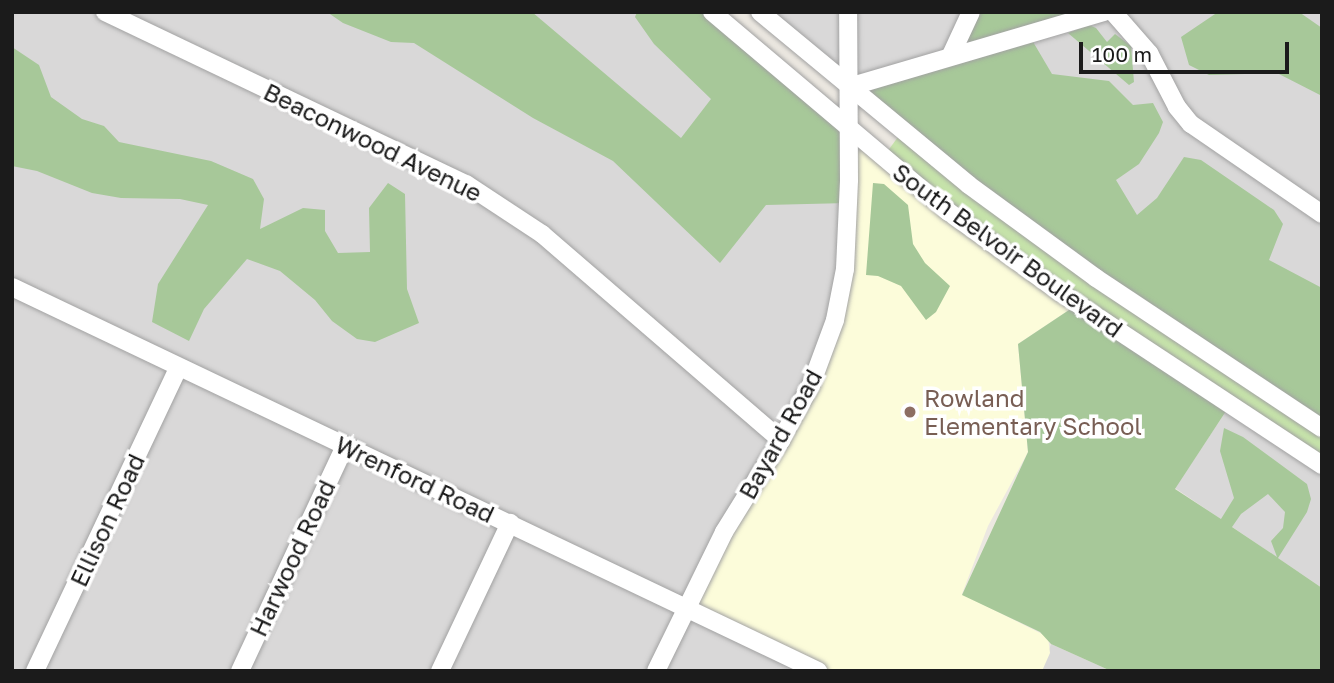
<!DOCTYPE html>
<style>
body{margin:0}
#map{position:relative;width:1334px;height:683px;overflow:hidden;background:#ece8e1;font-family:"Golos Text",sans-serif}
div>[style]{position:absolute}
.residential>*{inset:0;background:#d9d8d8}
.education>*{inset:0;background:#fcfcda}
.grass>*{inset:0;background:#c6e3aa}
.forest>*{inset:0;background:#a7c899}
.roads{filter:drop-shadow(0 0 2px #a2a2a2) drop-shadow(0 0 2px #a2a2a2)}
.minor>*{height:18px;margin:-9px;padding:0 9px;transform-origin:9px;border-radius:9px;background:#fff}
.dots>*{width:19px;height:19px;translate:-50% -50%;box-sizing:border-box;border:4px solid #fff;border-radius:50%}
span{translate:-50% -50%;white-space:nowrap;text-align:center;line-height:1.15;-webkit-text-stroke:7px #fff;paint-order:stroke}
.street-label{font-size:24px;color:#1b1b1b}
.education-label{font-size:24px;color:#785e54}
.left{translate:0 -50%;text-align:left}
.frame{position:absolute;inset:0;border:14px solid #1b1b1b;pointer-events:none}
.scale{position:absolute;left:1079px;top:42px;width:210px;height:32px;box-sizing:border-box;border:4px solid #1b1b1b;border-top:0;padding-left:9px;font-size:21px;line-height:24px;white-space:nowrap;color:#1b1b1b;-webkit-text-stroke:5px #fff;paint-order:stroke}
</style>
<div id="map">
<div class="residential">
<div style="clip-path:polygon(12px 12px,712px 12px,848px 127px,818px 671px,12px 671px)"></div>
<div style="clip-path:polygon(760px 12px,971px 12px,951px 55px,849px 87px)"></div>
<div style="clip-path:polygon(1104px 12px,1322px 12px,1322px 340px,1137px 216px,1028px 35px)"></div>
<div style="clip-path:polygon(1230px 405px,1322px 465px,1322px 588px,1175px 488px)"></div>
<div style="clip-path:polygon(1051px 644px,1111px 671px,1042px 671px)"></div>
</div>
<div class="education">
<div style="clip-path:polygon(848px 127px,1078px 304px,1018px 344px,1028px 452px,988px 526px,962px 594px,1048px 637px,1050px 653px,1042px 671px,818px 671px,685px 609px,781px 440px,835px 320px)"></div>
</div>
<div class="grass">
<div style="clip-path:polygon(898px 137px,1322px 435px,1322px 456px,1061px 285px,890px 156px,887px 152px)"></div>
</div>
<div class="forest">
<div style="clip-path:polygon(327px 12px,532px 12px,681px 138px,711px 99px,654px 44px,635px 17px,637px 12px,702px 12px,752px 46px,848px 127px,848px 203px,766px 205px,720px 263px,613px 161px,533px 118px,414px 43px,391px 42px,343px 23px)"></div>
<div style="clip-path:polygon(971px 12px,1104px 12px,1029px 35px,1052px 74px,1109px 81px,1133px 105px,1153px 103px,1163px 122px,1159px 133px,1139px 164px,1116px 180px,1137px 215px,1157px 198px,1184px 157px,1201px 160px,1274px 210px,1283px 224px,1269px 260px,1322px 288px,1322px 428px,1154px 317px,849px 87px,951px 55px)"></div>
<div style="clip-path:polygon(1218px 12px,1299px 12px,1322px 28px,1322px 96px,1277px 73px,1209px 75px,1189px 65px,1181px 37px)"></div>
<div style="clip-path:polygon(1089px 25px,1096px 28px,1107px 42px,1115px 34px,1131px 46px,1134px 82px,1129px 85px,1068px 33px)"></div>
<div style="clip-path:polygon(12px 47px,39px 65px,51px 97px,82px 119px,104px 126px,119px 142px,211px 161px,253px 179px,264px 199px,260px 229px,303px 208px,325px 210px,325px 231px,338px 253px,370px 252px,369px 208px,388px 183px,405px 194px,407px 289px,419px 323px,375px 342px,357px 339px,332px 321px,315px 300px,280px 271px,247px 259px,204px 309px,189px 341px,152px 322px,158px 284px,208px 205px,180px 199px,121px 198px,92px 193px,37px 171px,12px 166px)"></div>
<div style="clip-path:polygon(873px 183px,884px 184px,908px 205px,913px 244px,925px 263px,950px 286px,936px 312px,926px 320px,901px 286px,878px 276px,866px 275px)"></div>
<div style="clip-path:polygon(evenodd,1078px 304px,1230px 405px,1175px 489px,1221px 519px,1234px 498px,1220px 451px,1224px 428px,1243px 437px,1307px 484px,1311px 499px,1307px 512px,1278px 558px,1322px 588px,1322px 671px,1111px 671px,1051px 644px,1040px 632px,962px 595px,1028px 452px,1018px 344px,1078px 304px,1268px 494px,1285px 512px,1283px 528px,1271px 541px,1277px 557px,1232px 527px,1241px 514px,1268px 494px)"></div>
</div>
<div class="roads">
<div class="minor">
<div style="left:105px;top:12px;width:400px;rotate:25.5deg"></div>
<div style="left:466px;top:184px;width:91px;rotate:33.3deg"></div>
<div style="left:542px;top:234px;width:316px;rotate:40.8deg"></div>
<div style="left:712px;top:12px;width:310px;rotate:40.2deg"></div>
<div style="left:949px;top:212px;width:138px;rotate:35.9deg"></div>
<div style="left:1061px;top:293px;width:313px;rotate:33.4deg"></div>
<div style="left:760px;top:12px;width:271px;rotate:39.6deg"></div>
<div style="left:969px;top:185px;width:157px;rotate:36.2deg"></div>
<div style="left:1096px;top:278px;width:271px;rotate:33.6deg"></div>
<div style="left:1113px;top:12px;width:55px;rotate:48.7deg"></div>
<div style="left:1149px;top:53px;width:61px;rotate:62.6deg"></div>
<div style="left:1177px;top:107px;width:22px;rotate:51deg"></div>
<div style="left:1191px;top:124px;width:159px;rotate:34.5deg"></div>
<div style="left:951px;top:55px;width:47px;rotate:-65.1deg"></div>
<div style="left:849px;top:87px;width:266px;rotate:-16.4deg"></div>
<div style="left:12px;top:287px;width:893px;rotate:25.47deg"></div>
<div style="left:35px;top:671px;width:335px;rotate:-64.7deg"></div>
<div style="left:240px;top:671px;width:248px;rotate:-65deg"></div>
<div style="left:440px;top:671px;width:164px;rotate:-64.7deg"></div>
<div style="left:656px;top:671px;width:155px;rotate:-63.9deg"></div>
<div style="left:724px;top:532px;width:108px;rotate:-58.2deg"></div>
<div style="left:781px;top:440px;width:63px;rotate:-61.4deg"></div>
<div style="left:811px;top:385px;width:69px;rotate:-69.7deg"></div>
<div style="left:835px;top:320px;width:52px;rotate:-78.9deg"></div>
<div style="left:845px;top:269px;width:89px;rotate:-87.4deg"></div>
<div style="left:849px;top:180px;width:168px;rotate:-90.3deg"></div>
</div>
</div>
<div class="dots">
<div style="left:910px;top:412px;background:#8d6e63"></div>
</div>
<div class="street-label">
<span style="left:373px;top:142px;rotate:26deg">Beaconwood Avenue</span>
<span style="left:1008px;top:250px;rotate:36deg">South Belvoir Boulevard</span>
<span style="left:780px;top:434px;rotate:-61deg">Bayard Road</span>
<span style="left:415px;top:479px;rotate:25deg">Wrenford Road</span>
<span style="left:107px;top:520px;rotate:-65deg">Ellison Road</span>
<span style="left:292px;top:558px;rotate:-65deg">Harwood Road</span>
</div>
<div class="education-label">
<span class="left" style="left:924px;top:412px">Rowland<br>Elementary School</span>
</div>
<div class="frame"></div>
<div class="scale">100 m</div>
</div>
